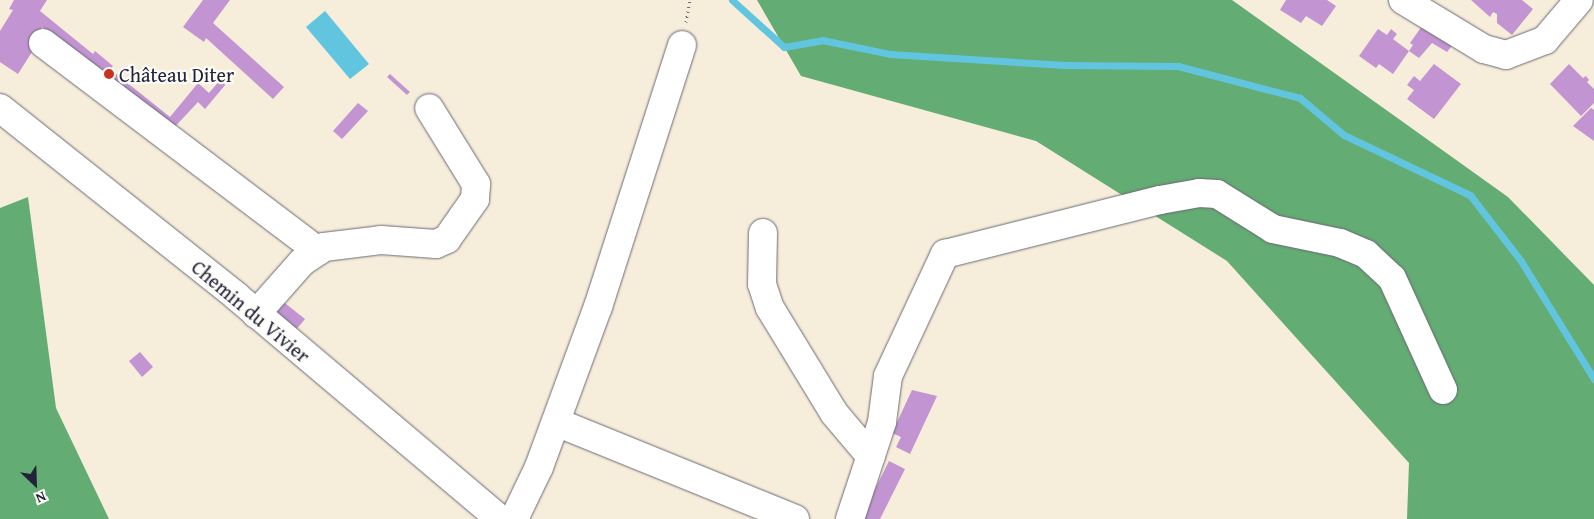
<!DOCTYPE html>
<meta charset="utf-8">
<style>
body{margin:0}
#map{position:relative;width:1594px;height:519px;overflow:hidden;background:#f6eddb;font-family:"Gentium Book Plus",serif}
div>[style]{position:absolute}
.forest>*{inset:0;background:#63ac73}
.water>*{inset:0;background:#62c5e0}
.stream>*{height:7px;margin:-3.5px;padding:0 3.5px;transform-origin:3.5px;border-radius:3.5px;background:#62c5e0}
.building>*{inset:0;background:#c295d2}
.path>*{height:3px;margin-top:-1.5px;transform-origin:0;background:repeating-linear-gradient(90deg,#6c6973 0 1px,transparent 0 5px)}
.roads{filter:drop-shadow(0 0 1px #6c6973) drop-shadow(0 0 1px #6c6973)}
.minor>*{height:28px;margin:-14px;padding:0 14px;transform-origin:14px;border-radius:14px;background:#fff}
.dots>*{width:14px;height:14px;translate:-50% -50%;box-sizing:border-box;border:2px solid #fdfcf7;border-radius:50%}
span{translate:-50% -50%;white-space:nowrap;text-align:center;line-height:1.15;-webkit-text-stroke:4.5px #fdfcf7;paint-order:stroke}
.poi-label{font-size:20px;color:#22223b}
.left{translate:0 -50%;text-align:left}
.street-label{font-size:20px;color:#22223b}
.north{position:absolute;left:10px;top:459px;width:50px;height:50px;-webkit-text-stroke:4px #fdfcf7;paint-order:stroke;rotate:156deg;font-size:14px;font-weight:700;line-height:20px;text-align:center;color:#22223b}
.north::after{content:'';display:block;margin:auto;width:18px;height:22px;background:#22223b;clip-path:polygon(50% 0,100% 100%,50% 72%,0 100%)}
</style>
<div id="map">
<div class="forest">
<div style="clip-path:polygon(757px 0,1232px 0,1508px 197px,1594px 285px,1594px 519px,1407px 519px,1409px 463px,1227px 261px,1036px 141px,801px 76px)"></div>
<div style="clip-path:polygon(28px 197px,56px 408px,109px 519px,0 519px,0 208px)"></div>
</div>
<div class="water">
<div style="clip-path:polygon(325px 11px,369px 64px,350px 79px,306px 27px)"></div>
</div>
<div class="stream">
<div style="left:732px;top:0;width:70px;rotate:42.1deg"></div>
<div style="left:784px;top:47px;width:39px;rotate:-10deg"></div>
<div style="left:822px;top:40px;width:69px;rotate:11.6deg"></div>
<div style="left:890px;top:54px;width:175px;rotate:3.6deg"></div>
<div style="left:1065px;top:65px;width:113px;rotate:0.5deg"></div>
<div style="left:1178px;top:66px;width:126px;rotate:14.7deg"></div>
<div style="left:1300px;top:98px;width:57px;rotate:40.1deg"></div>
<div style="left:1344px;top:135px;width:140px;rotate:25.5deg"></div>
<div style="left:1470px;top:195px;width:83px;rotate:52.3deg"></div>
<div style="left:1521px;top:261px;width:139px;rotate:58.3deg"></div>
</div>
<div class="building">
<div style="clip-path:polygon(14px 0,47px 0,40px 11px,93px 54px,95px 51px,113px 66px,110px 69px,170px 117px,198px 83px,209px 93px,221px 79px,226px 84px,205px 109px,198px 102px,171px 131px,42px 27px,33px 42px,37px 44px,18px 74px,0 62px,0 31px,13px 10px,9px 9px)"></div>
<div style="clip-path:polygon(203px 0,230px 0,213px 23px,284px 87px,273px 99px,206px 38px,204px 42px,183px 27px)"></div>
<div style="clip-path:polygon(1286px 0,1327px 0,1336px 6px,1322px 26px,1306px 16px,1301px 23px,1280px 10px)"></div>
<div style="clip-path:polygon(1471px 0,1522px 0,1533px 9px,1512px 35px,1497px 23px,1497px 14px,1493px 12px,1490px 17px)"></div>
<div style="clip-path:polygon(1422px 26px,1455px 42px,1447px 52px,1432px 43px,1419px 58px,1409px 51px,1393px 74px,1379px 64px,1376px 68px,1359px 56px,1378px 29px,1387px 35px,1391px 29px,1397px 34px,1393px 39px,1409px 51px,1413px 45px,1410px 43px)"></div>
<div style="clip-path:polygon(1434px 64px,1461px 84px,1434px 119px,1407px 99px,1414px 90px,1407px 85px,1414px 76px,1420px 81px)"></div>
<div style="clip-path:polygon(1569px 64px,1583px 78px,1586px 76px,1589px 80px,1587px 82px,1594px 89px,1594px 103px,1581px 116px,1550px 84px)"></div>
<div style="clip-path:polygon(390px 74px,410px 92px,407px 95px,387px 77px)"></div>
<div style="clip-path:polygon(358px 103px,368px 111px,342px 139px,333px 131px)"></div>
<div style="clip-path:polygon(1591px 108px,1594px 110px,1594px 141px,1573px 126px)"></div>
<div style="clip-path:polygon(281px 300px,305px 319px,295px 331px,271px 310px)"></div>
<div style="clip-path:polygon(140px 352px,153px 367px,142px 377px,129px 361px)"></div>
<div style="clip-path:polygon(912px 390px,937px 396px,910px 454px,896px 447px,901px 437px,892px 433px)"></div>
<div style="clip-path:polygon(889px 461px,905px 469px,880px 519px,860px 519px)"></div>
</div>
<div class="path">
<div style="left:686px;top:22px;width:22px;rotate:-80deg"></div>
</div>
<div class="roads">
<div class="minor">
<div style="left:1403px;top:0;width:95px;rotate:31.2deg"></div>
<div style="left:1484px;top:49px;width:23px;rotate:15deg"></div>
<div style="left:1506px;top:55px;width:42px;rotate:-21deg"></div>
<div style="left:1545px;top:40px;width:52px;rotate:-49.6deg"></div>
<div style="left:43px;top:43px;width:345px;rotate:37.1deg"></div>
<div style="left:0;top:108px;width:302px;rotate:38.5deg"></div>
<div style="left:236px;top:296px;width:346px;rotate:40.2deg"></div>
<div style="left:763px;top:233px;width:51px;rotate:91.1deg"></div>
<div style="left:762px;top:284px;width:25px;rotate:72deg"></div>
<div style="left:770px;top:308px;width:123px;rotate:58.6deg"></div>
<div style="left:834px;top:413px;width:57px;rotate:49.9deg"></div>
<div style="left:256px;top:314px;width:69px;rotate:-48.5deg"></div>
<div style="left:302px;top:262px;width:27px;rotate:-34deg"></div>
<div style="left:324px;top:247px;width:57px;rotate:-7deg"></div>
<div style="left:381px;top:240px;width:55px;rotate:4.2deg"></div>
<div style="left:436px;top:244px;width:12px;rotate:-24deg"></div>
<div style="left:447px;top:239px;width:49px;rotate:-55deg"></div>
<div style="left:475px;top:199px;width:15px;rotate:-86deg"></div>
<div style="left:476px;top:184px;width:89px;rotate:-121.7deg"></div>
<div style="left:556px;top:422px;width:258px;rotate:22.1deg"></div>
<div style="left:514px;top:519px;width:58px;rotate:-64.3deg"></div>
<div style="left:539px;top:467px;width:171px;rotate:-69.8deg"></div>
<div style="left:598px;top:307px;width:275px;rotate:-72.2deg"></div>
<div style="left:850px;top:519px;width:102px;rotate:-71.7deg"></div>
<div style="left:882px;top:422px;width:46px;rotate:-82.6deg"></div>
<div style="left:888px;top:376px;width:135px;rotate:-65deg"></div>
<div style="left:945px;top:254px;width:222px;rotate:-14.1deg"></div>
<div style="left:1160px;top:200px;width:40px;rotate:-10deg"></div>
<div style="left:1199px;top:193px;width:18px;rotate:3deg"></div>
<div style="left:1217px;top:194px;width:66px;rotate:32deg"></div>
<div style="left:1273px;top:229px;width:68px;rotate:11.8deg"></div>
<div style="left:1340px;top:243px;width:28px;rotate:23deg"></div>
<div style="left:1366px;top:254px;width:35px;rotate:43deg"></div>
<div style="left:1392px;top:278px;width:123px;rotate:65.5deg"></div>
</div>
</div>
<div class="dots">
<div style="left:109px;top:74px;background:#c8321e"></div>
</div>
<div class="poi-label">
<span class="left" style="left:119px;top:74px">Château Diter</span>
</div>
<div class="street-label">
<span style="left:251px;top:311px;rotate:40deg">Chemin du Vivier</span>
</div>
<div class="north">N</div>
</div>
